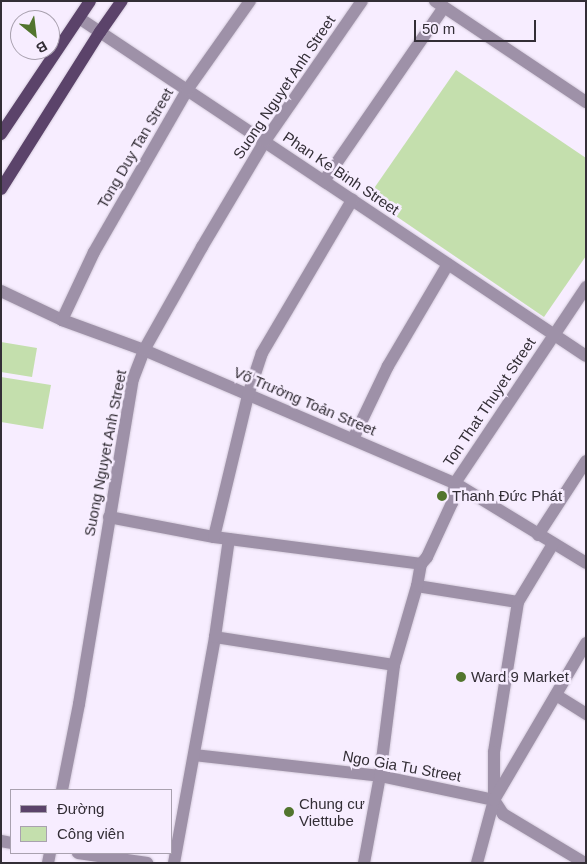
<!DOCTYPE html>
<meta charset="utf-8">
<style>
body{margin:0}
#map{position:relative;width:587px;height:864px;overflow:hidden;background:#f7edff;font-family:Helvetica,sans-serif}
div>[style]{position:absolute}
.green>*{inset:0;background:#c4dfad}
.roads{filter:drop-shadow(0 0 1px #d4cbdb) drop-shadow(0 0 1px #d4cbdb)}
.minor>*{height:12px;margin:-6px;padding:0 6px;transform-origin:6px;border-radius:6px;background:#9e91a8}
.major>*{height:12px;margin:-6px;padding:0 6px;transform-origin:6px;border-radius:6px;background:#5b436a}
.dots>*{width:14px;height:14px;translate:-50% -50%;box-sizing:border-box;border:2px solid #f7edff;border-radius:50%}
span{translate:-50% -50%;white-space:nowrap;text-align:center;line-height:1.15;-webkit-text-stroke:5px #f7edff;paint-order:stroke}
.street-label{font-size:15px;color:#332e36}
.poi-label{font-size:15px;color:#332e36}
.left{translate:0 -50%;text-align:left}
.frame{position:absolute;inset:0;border:2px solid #332e36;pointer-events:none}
.legend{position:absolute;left:10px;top:789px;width:162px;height:65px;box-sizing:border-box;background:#f7edff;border:1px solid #a9a1af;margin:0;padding:6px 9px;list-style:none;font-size:15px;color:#332e36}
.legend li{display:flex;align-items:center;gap:10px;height:25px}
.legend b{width:25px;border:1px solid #a9a1af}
.north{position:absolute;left:10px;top:10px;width:50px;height:50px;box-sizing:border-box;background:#f7edff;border:1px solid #a9a1af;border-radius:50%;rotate:151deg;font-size:14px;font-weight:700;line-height:20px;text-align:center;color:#332e36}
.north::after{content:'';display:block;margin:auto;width:18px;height:22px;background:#52752e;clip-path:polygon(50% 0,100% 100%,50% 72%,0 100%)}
.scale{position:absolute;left:414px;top:20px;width:122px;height:22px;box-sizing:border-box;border:2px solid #332e36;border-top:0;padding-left:6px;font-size:15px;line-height:18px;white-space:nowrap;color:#332e36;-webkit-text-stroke:4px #f7edff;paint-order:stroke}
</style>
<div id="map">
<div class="green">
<div style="clip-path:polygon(456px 70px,586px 158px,586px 256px,544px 317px,368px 197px)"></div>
<div style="clip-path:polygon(1px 342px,37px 348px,32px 377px,1px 372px)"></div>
<div style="clip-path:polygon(1px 377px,51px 385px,43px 429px,1px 422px)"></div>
</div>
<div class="roads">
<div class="minor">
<div style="left:435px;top:1px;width:182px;rotate:33.8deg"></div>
<div style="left:79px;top:18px;width:609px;rotate:33.69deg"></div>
<div style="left:324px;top:181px;width:211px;rotate:-55.4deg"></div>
<div style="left:1px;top:291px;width:68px;rotate:25.4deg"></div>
<div style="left:62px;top:320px;width:87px;rotate:20.1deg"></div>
<div style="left:144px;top:350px;width:338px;rotate:23.2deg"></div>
<div style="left:455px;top:483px;width:153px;rotate:31.4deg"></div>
<div style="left:62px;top:320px;width:75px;rotate:-64.8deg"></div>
<div style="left:94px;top:252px;width:187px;rotate:-60.1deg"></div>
<div style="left:187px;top:90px;width:109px;rotate:-54.7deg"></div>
<div style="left:353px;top:439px;width:81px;rotate:-64.4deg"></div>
<div style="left:388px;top:366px;width:118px;rotate:-59.5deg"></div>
<div style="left:109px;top:517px;width:107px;rotate:10.8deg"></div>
<div style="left:214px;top:537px;width:209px;rotate:7.4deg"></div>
<div style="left:538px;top:535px;width:88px;rotate:-57deg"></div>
<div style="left:214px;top:537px;width:146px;rotate:-76.5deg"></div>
<div style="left:248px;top:395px;width:44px;rotate:-71.6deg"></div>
<div style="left:262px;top:353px;width:178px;rotate:-59.5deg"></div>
<div style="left:417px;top:586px;width:102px;rotate:9deg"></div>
<div style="left:518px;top:602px;width:152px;rotate:99.1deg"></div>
<div style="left:494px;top:752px;width:48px;rotate:90deg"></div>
<div style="left:518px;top:602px;width:68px;rotate:-58.9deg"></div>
<div style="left:215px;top:637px;width:181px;rotate:8.9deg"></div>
<div style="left:556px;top:695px;width:36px;rotate:32deg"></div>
<div style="left:194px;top:755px;width:187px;rotate:6.4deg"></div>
<div style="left:380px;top:776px;width:116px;rotate:11.9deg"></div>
<div style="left:494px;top:800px;width:17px;rotate:57deg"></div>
<div style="left:503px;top:814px;width:96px;rotate:30.9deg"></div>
<div style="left:62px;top:790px;width:88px;rotate:-78.8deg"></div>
<div style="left:79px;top:704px;width:329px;rotate:-80.6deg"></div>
<div style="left:133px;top:379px;width:31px;rotate:-69deg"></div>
<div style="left:144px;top:350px;width:118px;rotate:-60.6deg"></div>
<div style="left:202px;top:247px;width:123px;rotate:-59.3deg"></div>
<div style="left:265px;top:141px;width:170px;rotate:-55.3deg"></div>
<div style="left:1px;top:841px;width:10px;rotate:11deg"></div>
<div style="left:78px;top:853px;width:70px;rotate:8.2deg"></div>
<div style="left:48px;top:863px;width:10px;rotate:-79deg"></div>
<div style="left:174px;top:863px;width:230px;rotate:-79.7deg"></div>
<div style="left:215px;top:637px;width:99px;rotate:-81.9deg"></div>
<div style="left:364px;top:863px;width:88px;rotate:-79.6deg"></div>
<div style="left:380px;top:776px;width:112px;rotate:-82.8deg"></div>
<div style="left:394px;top:665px;width:82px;rotate:-73.8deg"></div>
<div style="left:417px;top:586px;width:22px;rotate:-80deg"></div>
<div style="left:421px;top:564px;width:9px;rotate:-49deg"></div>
<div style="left:427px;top:557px;width:60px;rotate:-65.2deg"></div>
<div style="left:452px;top:503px;width:20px;rotate:-81deg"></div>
<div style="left:455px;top:483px;width:236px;rotate:-56.2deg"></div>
<div style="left:477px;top:863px;width:65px;rotate:-74.9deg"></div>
<div style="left:494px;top:800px;width:182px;rotate:-59.6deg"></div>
</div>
<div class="major">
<div style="left:1px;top:134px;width:160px;rotate:-56.2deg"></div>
<div style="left:1px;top:189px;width:186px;rotate:-57.8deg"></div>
<div style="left:100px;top:32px;width:38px;rotate:-55deg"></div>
</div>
</div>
<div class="dots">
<div style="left:442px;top:496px;background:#52752e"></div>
<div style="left:461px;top:677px;background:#52752e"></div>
<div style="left:289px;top:812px;background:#52752e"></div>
</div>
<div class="street-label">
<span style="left:284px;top:87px;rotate:-56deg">Suong Nguyet Anh Street</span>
<span style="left:135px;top:148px;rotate:-60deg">Tong Duy Tan Street</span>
<span style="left:341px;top:173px;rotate:34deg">Phan Ke Binh Street</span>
<span style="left:305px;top:401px;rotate:23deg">Võ Trường Toản Street</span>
<span style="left:489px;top:402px;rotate:-56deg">Ton That Thuyet Street</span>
<span style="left:105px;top:453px;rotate:-79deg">Suong Nguyet Anh Street</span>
<span style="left:402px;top:766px;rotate:10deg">Ngo Gia Tu Street</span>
</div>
<div class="poi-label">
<span class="left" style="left:452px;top:496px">Thanh Đức Phát</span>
<span class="left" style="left:471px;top:677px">Ward 9 Market</span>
<span class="left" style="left:299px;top:812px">Chung cư<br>Viettube</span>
</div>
<div class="frame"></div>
<ul class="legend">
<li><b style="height:6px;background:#5b436a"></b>Đường</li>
<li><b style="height:14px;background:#c4dfad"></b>Công viên</li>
</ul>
<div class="north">B</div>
<div class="scale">50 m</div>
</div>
